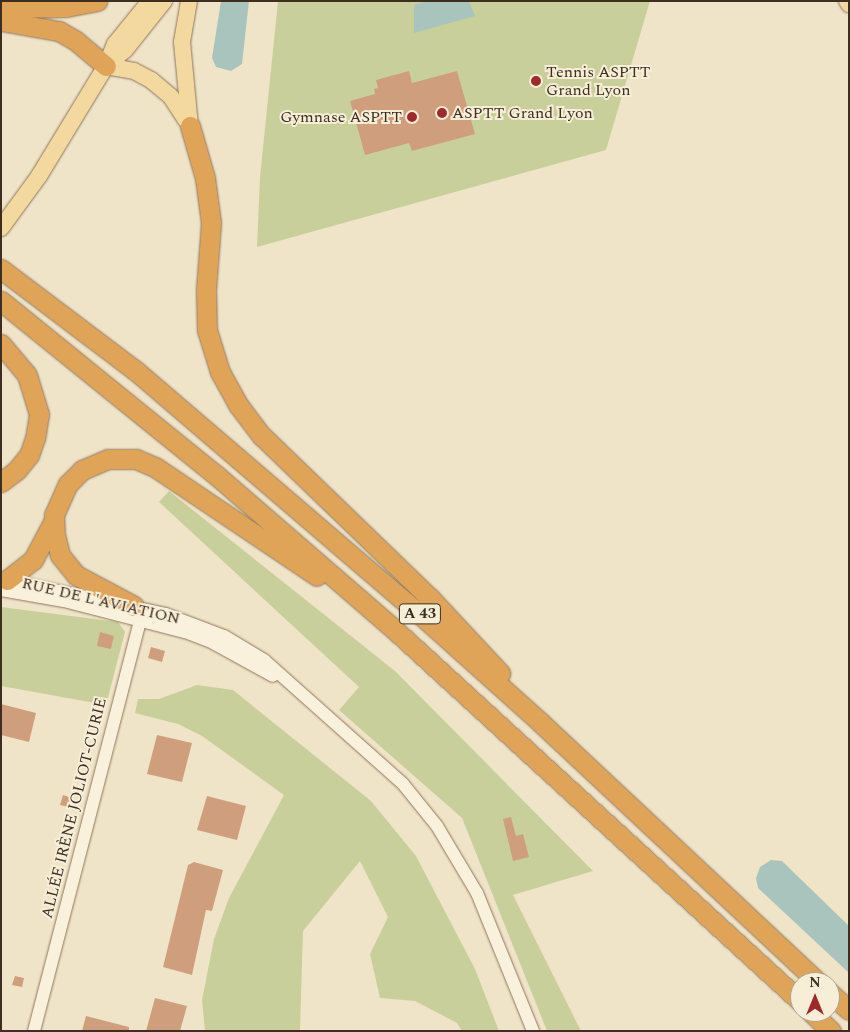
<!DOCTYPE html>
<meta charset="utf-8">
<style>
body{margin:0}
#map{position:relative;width:850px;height:1032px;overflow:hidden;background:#f0e4c8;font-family:Spectral,serif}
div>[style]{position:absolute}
.green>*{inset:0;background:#c9cf9b}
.water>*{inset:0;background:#a9c4bc}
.building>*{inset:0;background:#cf9f7d}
.roads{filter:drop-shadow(0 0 1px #8d765c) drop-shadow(0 0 1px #8d765c)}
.minor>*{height:12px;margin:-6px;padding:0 6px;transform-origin:6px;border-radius:6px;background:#faf1dc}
.major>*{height:16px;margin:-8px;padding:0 8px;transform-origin:8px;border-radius:8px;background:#f3d9a0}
.highway>*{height:19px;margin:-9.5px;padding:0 9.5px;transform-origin:9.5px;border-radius:9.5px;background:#e0a458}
.dots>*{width:14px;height:14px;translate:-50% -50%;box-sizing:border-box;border:2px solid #f7eed8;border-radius:50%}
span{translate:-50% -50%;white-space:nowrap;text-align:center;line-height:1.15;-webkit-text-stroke:4px #f7eed8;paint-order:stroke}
.shield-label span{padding:1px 4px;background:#f7eed8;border:1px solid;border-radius:4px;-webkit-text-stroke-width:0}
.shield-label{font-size:15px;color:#3d2e20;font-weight:700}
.poi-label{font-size:16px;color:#3d2e20}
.left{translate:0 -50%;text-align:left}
.right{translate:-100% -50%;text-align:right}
.street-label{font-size:16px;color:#3d2e20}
.frame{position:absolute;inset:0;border:2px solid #3d2e20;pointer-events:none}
.north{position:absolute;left:790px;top:972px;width:50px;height:50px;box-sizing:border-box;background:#f7eed8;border:1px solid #ada18e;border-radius:50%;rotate:0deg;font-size:14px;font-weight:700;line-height:20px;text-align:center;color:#3d2e20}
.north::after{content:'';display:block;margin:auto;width:18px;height:22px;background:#9e2a2b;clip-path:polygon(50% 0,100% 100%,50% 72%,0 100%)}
</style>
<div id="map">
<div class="green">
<div style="clip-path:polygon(278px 1px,650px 1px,606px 150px,257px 247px,260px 177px)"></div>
<div style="clip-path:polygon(169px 491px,395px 671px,593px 871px,513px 895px,581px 1031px,547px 1031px,462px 818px,339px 710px,359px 687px,159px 502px)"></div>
<div style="clip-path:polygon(1px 607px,118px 622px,125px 632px,106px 705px,1px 686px)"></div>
<div style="clip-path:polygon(197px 685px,233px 690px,371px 801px,416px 856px,475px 969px,499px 1031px,462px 1031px,457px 1023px,415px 1001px,380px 998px,370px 954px,388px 917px,360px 861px,303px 931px,300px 1031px,205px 1031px,202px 1000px,214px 939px,229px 898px,284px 795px,202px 736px,178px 724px,135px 713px,138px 699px,159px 699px)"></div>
</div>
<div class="water">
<div style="clip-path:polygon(221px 1px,249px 1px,242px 64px,231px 71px,216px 67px,212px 58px)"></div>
<div style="clip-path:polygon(428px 1px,469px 1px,475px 16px,414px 33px,414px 5px)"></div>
<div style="clip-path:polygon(771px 860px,782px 861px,849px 926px,849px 973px,758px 888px,756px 878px,760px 867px)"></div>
</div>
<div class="building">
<div style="clip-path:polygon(409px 71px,412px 83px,457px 71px,475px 134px,412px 151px,409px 143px,365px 155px,350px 101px,375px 94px,374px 89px,378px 88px,376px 80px)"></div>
<div style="clip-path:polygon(100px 632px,114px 636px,111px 649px,97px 646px)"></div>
<div style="clip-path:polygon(151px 647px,165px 651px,162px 662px,148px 658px)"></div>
<div style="clip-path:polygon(1px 704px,36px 713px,29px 742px,1px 735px)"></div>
<div style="clip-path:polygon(157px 735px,192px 743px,182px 782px,147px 774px)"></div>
<div style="clip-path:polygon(63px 795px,72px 798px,69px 807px,60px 805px)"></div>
<div style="clip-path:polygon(207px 796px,246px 806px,237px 840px,197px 830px)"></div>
<div style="clip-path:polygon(511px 817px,516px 836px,523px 834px,529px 857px,513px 861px,503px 819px)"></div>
<div style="clip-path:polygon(194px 862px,223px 870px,212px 911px,206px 910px,192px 975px,163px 967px,188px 865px)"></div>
<div style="clip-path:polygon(15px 976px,24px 978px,22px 987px,12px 985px)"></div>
<div style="clip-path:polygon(155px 998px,187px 1006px,180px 1031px,146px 1031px)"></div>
<div style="clip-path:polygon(86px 1016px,129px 1027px,129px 1031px,82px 1031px)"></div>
</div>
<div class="roads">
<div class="minor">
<div style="left:3px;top:579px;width:167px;rotate:12.1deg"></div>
<div style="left:166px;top:614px;width:62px;rotate:20.8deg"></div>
<div style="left:224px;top:636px;width:47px;rotate:31deg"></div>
<div style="left:264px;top:660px;width:186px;rotate:41.7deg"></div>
<div style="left:403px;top:784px;width:54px;rotate:51deg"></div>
<div style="left:437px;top:826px;width:78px;rotate:59.2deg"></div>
<div style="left:477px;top:893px;width:149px;rotate:67.9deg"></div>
<div style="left:1px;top:590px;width:64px;rotate:9.9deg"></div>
<div style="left:64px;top:601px;width:125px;rotate:14.4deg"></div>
<div style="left:185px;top:632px;width:30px;rotate:21deg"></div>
<div style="left:213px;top:643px;width:68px;rotate:28.8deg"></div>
<div style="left:34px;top:1031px;width:424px;rotate:-75.5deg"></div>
<div style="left:140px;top:620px;width:9px;rotate:-36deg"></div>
<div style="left:147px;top:615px;width:12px;rotate:-5deg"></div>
</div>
<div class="major">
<div style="left:189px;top:1px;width:42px;rotate:99.7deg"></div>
<div style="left:182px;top:42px;width:84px;rotate:84.6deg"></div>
<div style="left:847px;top:1px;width:4px;rotate:56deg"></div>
<div style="left:107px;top:65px;width:23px;rotate:-40deg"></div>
<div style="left:125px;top:50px;width:63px;rotate:-51.5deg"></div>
<div style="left:106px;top:66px;width:28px;rotate:10deg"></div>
<div style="left:134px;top:71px;width:19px;rotate:28deg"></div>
<div style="left:151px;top:80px;width:26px;rotate:40deg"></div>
<div style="left:171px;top:97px;width:27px;rotate:57deg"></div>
<div style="left:1px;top:228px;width:64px;rotate:-53.8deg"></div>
<div style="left:39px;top:176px;width:129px;rotate:-58.7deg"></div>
<div style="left:106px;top:66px;width:24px;rotate:-68deg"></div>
<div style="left:115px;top:44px;width:55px;rotate:-50.9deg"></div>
</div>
<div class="highway">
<div style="left:1px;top:8px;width:65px;rotate:-0.9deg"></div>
<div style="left:66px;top:7px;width:32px;rotate:-11deg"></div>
<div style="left:1px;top:21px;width:59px;rotate:9.8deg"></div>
<div style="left:59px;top:31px;width:20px;rotate:30deg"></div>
<div style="left:76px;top:41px;width:39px;rotate:40deg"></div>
<div style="left:190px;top:126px;width:54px;rotate:73.9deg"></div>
<div style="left:205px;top:178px;width:45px;rotate:82.4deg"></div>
<div style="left:211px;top:223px;width:67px;rotate:94.3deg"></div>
<div style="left:206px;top:290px;width:40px;rotate:88.6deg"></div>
<div style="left:207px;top:330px;width:44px;rotate:72.8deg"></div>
<div style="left:220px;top:372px;width:39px;rotate:61deg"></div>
<div style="left:239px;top:406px;width:38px;rotate:53deg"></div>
<div style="left:262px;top:436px;width:233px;rotate:44deg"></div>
<div style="left:430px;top:598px;width:103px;rotate:47deg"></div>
<div style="left:1px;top:269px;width:169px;rotate:37.1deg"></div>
<div style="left:136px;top:371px;width:365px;rotate:40.6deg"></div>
<div style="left:413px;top:608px;width:171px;rotate:41.9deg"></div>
<div style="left:540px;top:722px;width:381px;rotate:43.1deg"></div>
<div style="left:1px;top:301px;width:277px;rotate:39deg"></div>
<div style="left:216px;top:475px;width:238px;rotate:40.9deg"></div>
<div style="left:396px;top:631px;width:548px;rotate:42.48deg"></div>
<div style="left:1px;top:344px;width:40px;rotate:50deg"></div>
<div style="left:27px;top:375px;width:41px;rotate:72.9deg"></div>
<div style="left:39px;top:414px;width:24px;rotate:99deg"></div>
<div style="left:35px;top:438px;width:18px;rotate:109deg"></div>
<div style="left:29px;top:455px;width:19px;rotate:129deg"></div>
<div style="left:17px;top:470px;width:20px;rotate:143deg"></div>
<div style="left:7px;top:580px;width:33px;rotate:-38deg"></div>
<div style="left:33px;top:560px;width:43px;rotate:-62.2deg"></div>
<div style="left:134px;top:606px;width:66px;rotate:-151.9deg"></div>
<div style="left:76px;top:575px;width:26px;rotate:-129deg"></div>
<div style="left:60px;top:555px;width:21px;rotate:-104deg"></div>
<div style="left:55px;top:535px;width:20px;rotate:-93deg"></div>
<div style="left:54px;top:515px;width:34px;rotate:-66deg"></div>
<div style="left:68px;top:484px;width:20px;rotate:-45deg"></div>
<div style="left:82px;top:470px;width:28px;rotate:-23deg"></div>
<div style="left:108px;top:459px;width:28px"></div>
<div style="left:136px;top:459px;width:21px;rotate:23deg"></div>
<div style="left:155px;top:467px;width:195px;rotate:33.9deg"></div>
<div style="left:830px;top:993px;width:25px;rotate:42deg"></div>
<div style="left:811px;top:1012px;width:28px;rotate:44deg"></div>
</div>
</div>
<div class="dots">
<div style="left:536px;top:81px;background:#9e2a2b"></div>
<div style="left:442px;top:113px;background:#9e2a2b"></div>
<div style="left:412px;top:117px;background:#9e2a2b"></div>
</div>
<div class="shield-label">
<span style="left:420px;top:614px">A 43</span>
</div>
<div class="poi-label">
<span class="left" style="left:546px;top:81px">Tennis ASPTT<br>Grand Lyon</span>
<span class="left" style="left:452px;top:113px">ASPTT Grand Lyon</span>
<span class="right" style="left:402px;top:117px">Gymnase ASPTT</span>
</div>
<div class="street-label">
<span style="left:101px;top:601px;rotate:13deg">RUE DE L'AVIATION</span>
<span style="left:74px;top:808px;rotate:-76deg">ALLÉE IRÈNE JOLIOT-CURIE</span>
</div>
<div class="frame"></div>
<div class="north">N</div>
</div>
